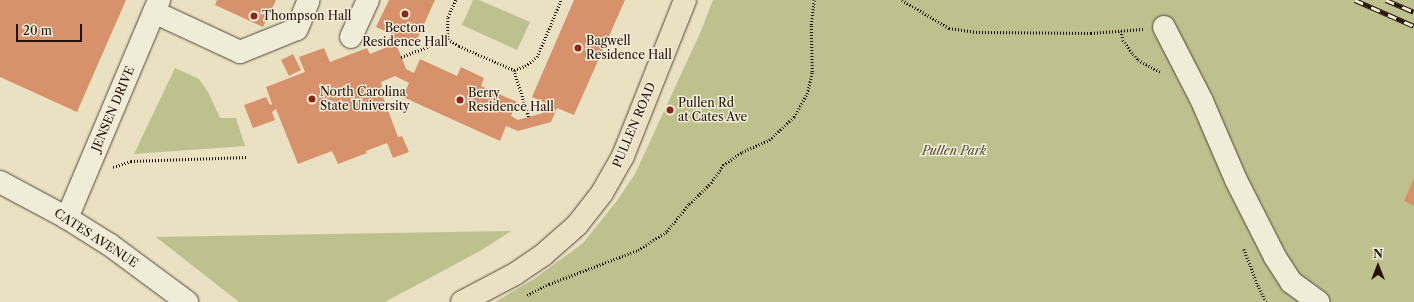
<!DOCTYPE html>
<style>
body{margin:0}
#map{position:relative;width:1414px;height:302px;overflow:hidden;background:#e9e1c2;font-family:"Libre Caslon Text",serif}
div>[style]{position:absolute}
.green>*{inset:0;background:#bec18e}
.building>*{inset:0;background:#d7926b}
.path>*{height:2.5px;margin-top:-1.25px;transform-origin:0;background:repeating-linear-gradient(90deg,#23110a 0 1px,transparent 0 3px)}
.roads{filter:drop-shadow(0 0 1px #544538) drop-shadow(0 0 1px #544538)}
.minor>*{height:22px;margin:-11px;padding:0 11px;transform-origin:11px;border-radius:11px;background:#f1ecd7}
.major>*{height:22px;margin:-11px;padding:0 11px;transform-origin:11px;border-radius:11px;background:#e9e1c2}
.rail>*{height:4.5px;margin-top:-2.25px;transform-origin:0;background:repeating-linear-gradient(90deg,#f1ecd7 0 9px,#23110a 0 18px);box-sizing:border-box;border-block:1px solid #23110a}
.dots>*{width:11px;height:11px;translate:-50% -50%;box-sizing:border-box;border:2px solid #f1ecd7;border-radius:50%}
span{translate:-50% -50%;white-space:nowrap;text-align:center;line-height:1.15;-webkit-text-stroke:3px #f1ecd7;paint-order:stroke}
.poi-label{font-size:12px;color:#23110a}
.left{translate:0 -50%;text-align:left}
.street-label{font-size:12px;color:#23110a}
.park-label{font-size:12px;color:#594f38;font-style:italic}
.north{position:absolute;left:1358px;top:246px;width:40px;height:40px;-webkit-text-stroke:3px #f1ecd7;paint-order:stroke;rotate:0deg;font-size:11px;font-weight:700;line-height:16px;text-align:center;color:#23110a}
.north::after{content:'';display:block;margin:auto;width:14px;height:18px;background:#23110a;clip-path:polygon(50% 0,100% 100%,50% 72%,0 100%)}
.scale{position:absolute;left:16px;top:24px;width:66px;height:18px;box-sizing:border-box;border:2px solid #23110a;border-top:0;padding-left:5px;font-size:12px;line-height:14px;white-space:nowrap;color:#23110a;-webkit-text-stroke:3px #f1ecd7;paint-order:stroke}
</style>
<div id="map">
<div class="green">
<div style="clip-path:polygon(473px 0,479px 0,530px 22px,517px 50px,462px 25px)"></div>
<div style="clip-path:polygon(713px 0,1414px 0,1414px 302px,495px 302px,534px 279px,583px 243px,616px 202px,635px 174px,701px 31px)"></div>
<div style="clip-path:polygon(175px 68px,199px 79px,208px 92px,220px 118px,236px 118px,245px 146px,134px 154px)"></div>
<div style="clip-path:polygon(511px 231px,480px 251px,385px 302px,239px 302px,156px 237px)"></div>
</div>
<div class="building">
<div style="clip-path:polygon(0 0,126px 0,77px 112px,0 77px)"></div>
<div style="clip-path:polygon(217px 0,276px 0,263px 27px,215px 5px)"></div>
<div style="clip-path:polygon(389px 0,435px 0,415px 44px,400px 38px,397px 46px,406px 69px,414px 73px,420px 59px,457px 76px,461px 67px,484px 78px,481px 86px,517px 102px,511px 116px,518px 120px,543px 113px,548px 104px,532px 97px,574px 0,625px 0,574px 115px,557px 108px,551px 122px,518px 131px,506px 126px,500px 141px,403px 97px,409px 83px,395px 76px,381px 82px,382px 87px,380px 89px,398px 137px,402px 136px,409px 152px,393px 158px,387px 143px,366px 151px,367px 153px,338px 164px,332px 151px,298px 164px,276px 109px,272px 112px,275px 120px,253px 128px,244px 105px,266px 97px,270px 105px,272px 104px,266px 87px,305px 72px,299px 57px,324px 48px,330px 62px,367px 48px,370px 54px,385px 48px,391px 34px,376px 27px)"></div>
<div style="clip-path:polygon(293px 54px,301px 70px,289px 76px,281px 60px)"></div>
<div style="clip-path:polygon(1414px 178px,1414px 206px,1404px 201px)"></div>
</div>
<div class="path">
<div style="left:456px;top:0;width:20px;rotate:114deg"></div>
<div style="left:448px;top:18px;width:21px;rotate:90deg"></div>
<div style="left:448px;top:39px;width:13px;rotate:32deg"></div>
<div style="left:459px;top:46px;width:60px;rotate:23.6deg"></div>
<div style="left:514px;top:70px;width:12px;rotate:-20deg"></div>
<div style="left:525px;top:66px;width:15px;rotate:-37deg"></div>
<div style="left:537px;top:57px;width:62px;rotate:-67.2deg"></div>
<div style="left:902px;top:0;width:55px;rotate:30.8deg"></div>
<div style="left:949px;top:28px;width:30px;rotate:8deg"></div>
<div style="left:979px;top:32px;width:112px;rotate:0.5deg"></div>
<div style="left:1091px;top:33px;width:52px;rotate:-4.4deg"></div>
<div style="left:1121px;top:31px;width:9px;rotate:77deg"></div>
<div style="left:1123px;top:40px;width:17px;rotate:54deg"></div>
<div style="left:1133px;top:54px;width:8px;rotate:50deg"></div>
<div style="left:1138px;top:60px;width:27px;rotate:28deg"></div>
<div style="left:401px;top:57px;width:50px;rotate:-21deg"></div>
<div style="left:514px;top:70px;width:49px;rotate:72.3deg"></div>
<div style="left:113px;top:167px;width:19px;rotate:-18deg"></div>
<div style="left:131px;top:161px;width:117px;rotate:-2deg"></div>
<div style="left:1244px;top:249px;width:39px;rotate:69deg"></div>
<div style="left:1258px;top:285px;width:19px;rotate:65deg"></div>
<div style="left:527px;top:295px;width:25px;rotate:-27deg"></div>
<div style="left:549px;top:284px;width:95px;rotate:-20.9deg"></div>
<div style="left:638px;top:250px;width:35px;rotate:-33deg"></div>
<div style="left:667px;top:231px;width:35px;rotate:-51deg"></div>
<div style="left:689px;top:204px;width:30px;rotate:-44deg"></div>
<div style="left:711px;top:183px;width:22px;rotate:-56deg"></div>
<div style="left:723px;top:165px;width:23px;rotate:-34deg"></div>
<div style="left:742px;top:152px;width:30px;rotate:-24deg"></div>
<div style="left:769px;top:140px;width:34px;rotate:-43deg"></div>
<div style="left:794px;top:117px;width:26px;rotate:-61deg"></div>
<div style="left:807px;top:94px;width:23px;rotate:-77deg"></div>
<div style="left:812px;top:72px;width:47px;rotate:-91.2deg"></div>
<div style="left:811px;top:25px;width:25px;rotate:-83deg"></div>
</div>
<div class="roads">
<div class="minor">
<div style="left:154px;top:12px;width:95px;rotate:24.9deg"></div>
<div style="left:240px;top:52px;width:61px;rotate:-22deg"></div>
<div style="left:297px;top:29px;width:31px;rotate:-68deg"></div>
<div style="left:1164px;top:27px;width:83px;rotate:62.8deg"></div>
<div style="left:1202px;top:101px;width:86px;rotate:66.7deg"></div>
<div style="left:1236px;top:180px;width:86px;rotate:63.1deg"></div>
<div style="left:1275px;top:257px;width:30px;rotate:57deg"></div>
<div style="left:1291px;top:282px;width:34px;rotate:36deg"></div>
<div style="left:351px;top:37px;width:41px;rotate:-65.3deg"></div>
<div style="left:0;top:182px;width:76px;rotate:28.2deg"></div>
<div style="left:67px;top:218px;width:51px;rotate:32.1deg"></div>
<div style="left:110px;top:245px;width:96px;rotate:36.5deg"></div>
<div style="left:67px;top:218px;width:237px;rotate:-67.1deg"></div>
</div>
<div class="major">
<div style="left:462px;top:302px;width:60px;rotate:-27.8deg"></div>
<div style="left:515px;top:274px;width:34px;rotate:-34deg"></div>
<div style="left:543px;top:255px;width:45px;rotate:-41.4deg"></div>
<div style="left:577px;top:225px;width:41px;rotate:-52deg"></div>
<div style="left:602px;top:193px;width:43px;rotate:-60.4deg"></div>
<div style="left:623px;top:156px;width:168px;rotate:-68.3deg"></div>
</div>
</div>
<div class="rail">
<div style="left:1355px;top:0;width:64px;rotate:23.8deg"></div>
<div style="left:1386px;top:0;width:30px;rotate:23deg"></div>
</div>
<div class="dots">
<div style="left:405px;top:14px;background:#8f2418"></div>
<div style="left:254px;top:16px;background:#8f2418"></div>
<div style="left:578px;top:48px;background:#8f2418"></div>
<div style="left:312px;top:99px;background:#8f2418"></div>
<div style="left:460px;top:100px;background:#8f2418"></div>
<div style="left:670px;top:110px;background:#8f2418"></div>
</div>
<div class="poi-label">
<span class="left" style="left:262px;top:16px">Thompson Hall</span>
<span style="left:405px;top:35px">Becton<br>Residence Hall</span>
<span class="left" style="left:586px;top:48px">Bagwell<br>Residence Hall</span>
<span class="left" style="left:320px;top:99px">North Carolina<br>State University</span>
<span class="left" style="left:468px;top:100px">Berry<br>Residence Hall</span>
<span class="left" style="left:678px;top:110px">Pullen Rd<br>at Cates Ave</span>
</div>
<div class="street-label">
<span style="left:113px;top:109px;rotate:-67deg">JENSEN DRIVE</span>
<span style="left:634px;top:125px;rotate:-67deg">PULLEN ROAD</span>
<span style="left:96px;top:238px;rotate:33deg">CATES AVENUE</span>
</div>
<div class="park-label">
<span style="left:954px;top:151px">Pullen Park</span>
</div>
<div class="north">N</div>
<div class="scale">20 m</div>
</div>
